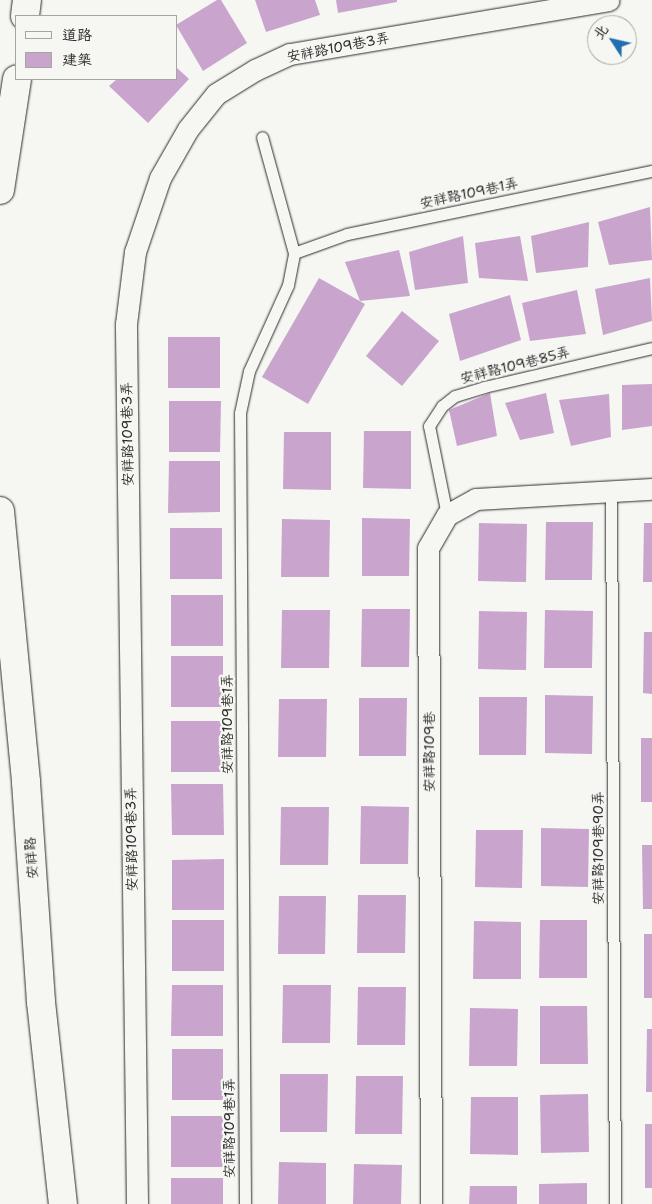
<!DOCTYPE html>
<meta charset="utf-8">
<style>
body{margin:0}
#map{position:relative;width:652px;height:1204px;overflow:hidden;background:#f6f6f2;font-family:"Shantell Sans","LXGW WenKai TC",sans-serif}
div>[style]{position:absolute}
.building>*{inset:0;background:#c9a5ce}
.roads{filter:drop-shadow(0 0 1px #2b2b2b) drop-shadow(0 0 1px #2b2b2b)}
.service>*{height:11px;margin:-5.5px;padding:0 5.5px;transform-origin:5.5px;border-radius:5.5px;background:#f6f6f2}
.minor>*{height:21px;margin:-10.5px;padding:0 10.5px;transform-origin:10.5px;border-radius:10.5px;background:#f6f6f2}
.tertiary>*{height:28px;margin:-14px;padding:0 14px;transform-origin:14px;border-radius:14px;background:#f6f6f2}
span{translate:-50% -50%;white-space:nowrap;text-align:center;line-height:1.15;-webkit-text-stroke:4.5px #f6f6f2;paint-order:stroke}
.street-label{font-size:14px;color:#2b2b2b}
.legend{position:absolute;left:15px;top:15px;width:162px;height:65px;box-sizing:border-box;background:#f6f6f2;border:1px solid #a5a5a2;margin:0;padding:6px 9px;list-style:none;font-size:15px;color:#2b2b2b}
.legend li{display:flex;align-items:center;gap:10px;height:25px}
.legend b{width:25px;border:1px solid #a5a5a2}
.north{position:absolute;left:587px;top:15px;width:50px;height:50px;box-sizing:border-box;background:#f6f6f2;border:1px solid #a5a5a2;border-radius:50%;rotate:305deg;font-size:14px;font-weight:700;line-height:20px;text-align:center;color:#2b2b2b}
.north::after{content:'';display:block;margin:auto;width:18px;height:22px;background:#1f6fb2;clip-path:polygon(50% 0,100% 100%,50% 72%,0 100%)}
</style>
<div id="map">
<div class="building">
<div style="clip-path:polygon(217px 0,221px 0,247px 43px,203px 71px,176px 25px)"></div>
<div style="clip-path:polygon(255px 0,315px 0,320px 15px,266px 32px)"></div>
<div style="clip-path:polygon(336px 0,397px 0,397px 2px,338px 13px)"></div>
<div style="clip-path:polygon(176px 67px,189px 79px,148px 123px,109px 86px,117px 79px,176px 79px)"></div>
<div style="clip-path:polygon(650px 207px,652px 260px,609px 265px,598px 222px)"></div>
<div style="clip-path:polygon(589px 222px,588px 267px,536px 273px,531px 236px)"></div>
<div style="clip-path:polygon(463px 236px,468px 283px,415px 290px,409px 252px)"></div>
<div style="clip-path:polygon(520px 236px,528px 281px,479px 278px,475px 243px)"></div>
<div style="clip-path:polygon(399px 250px,410px 296px,360px 301px,345px 262px)"></div>
<div style="clip-path:polygon(319px 278px,365px 304px,308px 404px,262px 377px)"></div>
<div style="clip-path:polygon(650px 278px,652px 321px,603px 335px,595px 289px)"></div>
<div style="clip-path:polygon(577px 290px,586px 334px,530px 341px,522px 303px)"></div>
<div style="clip-path:polygon(510px 295px,521px 340px,460px 361px,449px 314px)"></div>
<div style="clip-path:polygon(402px 311px,439px 341px,402px 386px,366px 356px)"></div>
<div style="clip-path:polygon(168px 337px,220px 337px,220px 388px,168px 388px)"></div>
<div style="clip-path:polygon(652px 384px,652px 426px,622px 430px,622px 385px)"></div>
<div style="clip-path:polygon(490px 393px,497px 436px,457px 446px,449px 410px)"></div>
<div style="clip-path:polygon(546px 393px,554px 433px,520px 440px,505px 403px)"></div>
<div style="clip-path:polygon(609px 394px,611px 437px,571px 446px,559px 400px)"></div>
<div style="clip-path:polygon(169px 401px,221px 401px,220px 452px,169px 452px)"></div>
<div style="clip-path:polygon(364px 431px,411px 431px,411px 489px,363px 488px)"></div>
<div style="clip-path:polygon(284px 432px,331px 432px,331px 490px,283px 489px)"></div>
<div style="clip-path:polygon(169px 461px,220px 461px,220px 512px,168px 513px)"></div>
<div style="clip-path:polygon(362px 518px,410px 519px,409px 576px,362px 576px)"></div>
<div style="clip-path:polygon(282px 519px,330px 520px,329px 577px,281px 577px)"></div>
<div style="clip-path:polygon(546px 522px,593px 522px,592px 580px,545px 580px)"></div>
<div style="clip-path:polygon(479px 523px,527px 524px,526px 582px,478px 581px)"></div>
<div style="clip-path:polygon(644px 523px,652px 523px,652px 582px,643px 582px)"></div>
<div style="clip-path:polygon(170px 528px,222px 528px,222px 579px,170px 579px)"></div>
<div style="clip-path:polygon(171px 595px,223px 595px,223px 646px,171px 646px)"></div>
<div style="clip-path:polygon(362px 609px,410px 609px,409px 667px,361px 667px)"></div>
<div style="clip-path:polygon(282px 610px,330px 610px,329px 668px,281px 668px)"></div>
<div style="clip-path:polygon(545px 610px,593px 611px,592px 668px,544px 668px)"></div>
<div style="clip-path:polygon(479px 611px,527px 612px,526px 670px,478px 669px)"></div>
<div style="clip-path:polygon(644px 632px,652px 632px,652px 694px,643px 693px)"></div>
<div style="clip-path:polygon(171px 656px,223px 656px,223px 707px,171px 707px)"></div>
<div style="clip-path:polygon(545px 695px,593px 696px,592px 754px,545px 753px)"></div>
<div style="clip-path:polygon(479px 697px,527px 697px,526px 755px,479px 755px)"></div>
<div style="clip-path:polygon(359px 698px,407px 698px,406px 756px,359px 756px)"></div>
<div style="clip-path:polygon(279px 699px,327px 699px,326px 757px,278px 757px)"></div>
<div style="clip-path:polygon(171px 721px,223px 721px,223px 772px,171px 772px)"></div>
<div style="clip-path:polygon(641px 738px,652px 738px,652px 802px,641px 802px)"></div>
<div style="clip-path:polygon(171px 784px,223px 784px,224px 835px,172px 835px)"></div>
<div style="clip-path:polygon(361px 806px,409px 807px,408px 864px,360px 864px)"></div>
<div style="clip-path:polygon(281px 807px,329px 807px,328px 865px,280px 865px)"></div>
<div style="clip-path:polygon(541px 828px,589px 829px,588px 887px,541px 886px)"></div>
<div style="clip-path:polygon(476px 830px,523px 830px,522px 888px,475px 887px)"></div>
<div style="clip-path:polygon(642px 845px,652px 845px,652px 909px,643px 909px)"></div>
<div style="clip-path:polygon(224px 859px,224px 910px,172px 910px,172px 860px)"></div>
<div style="clip-path:polygon(358px 895px,406px 895px,405px 953px,357px 953px)"></div>
<div style="clip-path:polygon(279px 896px,326px 896px,325px 954px,278px 954px)"></div>
<div style="clip-path:polygon(172px 920px,224px 920px,224px 971px,172px 971px)"></div>
<div style="clip-path:polygon(540px 920px,587px 920px,587px 978px,539px 978px)"></div>
<div style="clip-path:polygon(474px 921px,521px 922px,521px 979px,473px 979px)"></div>
<div style="clip-path:polygon(644px 934px,652px 934px,652px 998px,644px 998px)"></div>
<div style="clip-path:polygon(172px 985px,223px 985px,223px 1036px,171px 1036px)"></div>
<div style="clip-path:polygon(283px 985px,331px 985px,330px 1043px,282px 1043px)"></div>
<div style="clip-path:polygon(358px 987px,406px 987px,405px 1045px,357px 1045px)"></div>
<div style="clip-path:polygon(540px 1006px,587px 1006px,588px 1064px,540px 1064px)"></div>
<div style="clip-path:polygon(470px 1008px,518px 1009px,517px 1066px,469px 1066px)"></div>
<div style="clip-path:polygon(647px 1029px,652px 1029px,652px 1092px,646px 1092px)"></div>
<div style="clip-path:polygon(172px 1049px,223px 1049px,223px 1100px,172px 1100px)"></div>
<div style="clip-path:polygon(280px 1074px,328px 1074px,327px 1132px,280px 1132px)"></div>
<div style="clip-path:polygon(356px 1076px,403px 1076px,402px 1134px,355px 1134px)"></div>
<div style="clip-path:polygon(588px 1094px,589px 1152px,541px 1153px,540px 1095px)"></div>
<div style="clip-path:polygon(471px 1097px,518px 1097px,518px 1155px,470px 1154px)"></div>
<div style="clip-path:polygon(171px 1116px,223px 1116px,223px 1167px,171px 1167px)"></div>
<div style="clip-path:polygon(645px 1124px,652px 1124px,652px 1188px,645px 1188px)"></div>
<div style="clip-path:polygon(279px 1162px,326px 1163px,326px 1204px,278px 1204px)"></div>
<div style="clip-path:polygon(354px 1164px,402px 1165px,401px 1204px,353px 1204px)"></div>
<div style="clip-path:polygon(171px 1178px,223px 1178px,223px 1204px,171px 1204px)"></div>
<div style="clip-path:polygon(587px 1183px,587px 1204px,539px 1204px,539px 1184px)"></div>
<div style="clip-path:polygon(470px 1186px,517px 1186px,517px 1204px,469px 1204px)"></div>
</div>
<div class="roads">
<div class="service">
<div style="left:294px;top:253px;width:56px;rotate:-19.7deg"></div>
<div style="left:347px;top:234px;width:311px;rotate:-11.7deg"></div>
<div style="left:611px;top:491px;width:713px;rotate:89.68deg"></div>
<div style="left:447px;top:515px;width:91px;rotate:-101.4deg"></div>
<div style="left:429px;top:426px;width:24px;rotate:-57deg"></div>
<div style="left:442px;top:406px;width:16px;rotate:-38deg"></div>
<div style="left:455px;top:396px;width:30px;rotate:-17deg"></div>
<div style="left:484px;top:387px;width:172px;rotate:-13.1deg"></div>
<div style="left:245px;top:1204px;width:791px;rotate:-90.36deg"></div>
<div style="left:240px;top:413px;width:43px;rotate:-77.9deg"></div>
<div style="left:249px;top:371px;width:94px;rotate:-65.6deg"></div>
<div style="left:288px;top:285px;width:33px;rotate:-79deg"></div>
<div style="left:294px;top:253px;width:120px;rotate:-105.4deg"></div>
</div>
<div class="minor">
<div style="left:137px;top:1204px;width:880px;rotate:-90.72deg"></div>
<div style="left:126px;top:324px;width:73px;rotate:-82.9deg"></div>
<div style="left:135px;top:252px;width:78px;rotate:-71.3deg"></div>
<div style="left:160px;top:178px;width:56px;rotate:-60.3deg"></div>
<div style="left:188px;top:129px;width:45px;rotate:-51.3deg"></div>
<div style="left:216px;top:94px;width:46px;rotate:-31.6deg"></div>
<div style="left:255px;top:70px;width:38px;rotate:-25deg"></div>
<div style="left:290px;top:54px;width:323px;rotate:-9.6deg"></div>
<div style="left:431px;top:1204px;width:656px;rotate:-90.26deg"></div>
<div style="left:428px;top:548px;width:38px;rotate:-60deg"></div>
<div style="left:447px;top:515px;width:33px;rotate:-29deg"></div>
<div style="left:476px;top:499px;width:176px;rotate:-3.3deg"></div>
</div>
<div class="tertiary">
<div style="left:25px;top:16px;width:16px;rotate:-83deg"></div>
<div style="left:0;top:190px;width:112px;rotate:-81.3deg"></div>
<div style="left:0;top:511px;width:272px;rotate:84.5deg"></div>
<div style="left:26px;top:782px;width:221px;rotate:86.1deg"></div>
<div style="left:41px;top:1002px;width:203px;rotate:83.8deg"></div>
</div>
</div>
<div class="street-label">
<span style="left:338px;top:47px;rotate:-11deg">安祥路109巷3弄</span>
<span style="left:469px;top:193px;rotate:-12deg">安祥路109巷1弄</span>
<span style="left:515px;top:365px;rotate:-14deg">安祥路109巷85弄</span>
<span style="left:127px;top:434px;rotate:-91deg">安祥路109巷3弄</span>
<span style="left:227px;top:724px;rotate:-90deg">安祥路109巷1弄</span>
<span style="left:429px;top:752px;rotate:-90deg">安祥路109巷</span>
<span style="left:131px;top:839px;rotate:-91deg">安祥路109巷3弄</span>
<span style="left:598px;top:848px;rotate:-90deg">安祥路109巷90弄</span>
<span style="left:31px;top:858px;rotate:-94deg">安祥路</span>
<span style="left:229px;top:1128px;rotate:-90deg">安祥路109巷1弄</span>
</div>
<ul class="legend">
<li><b style="height:6px;background:#f6f6f2"></b>道路</li>
<li><b style="height:14px;background:#c9a5ce"></b>建築</li>
</ul>
<div class="north">北</div>
</div>
